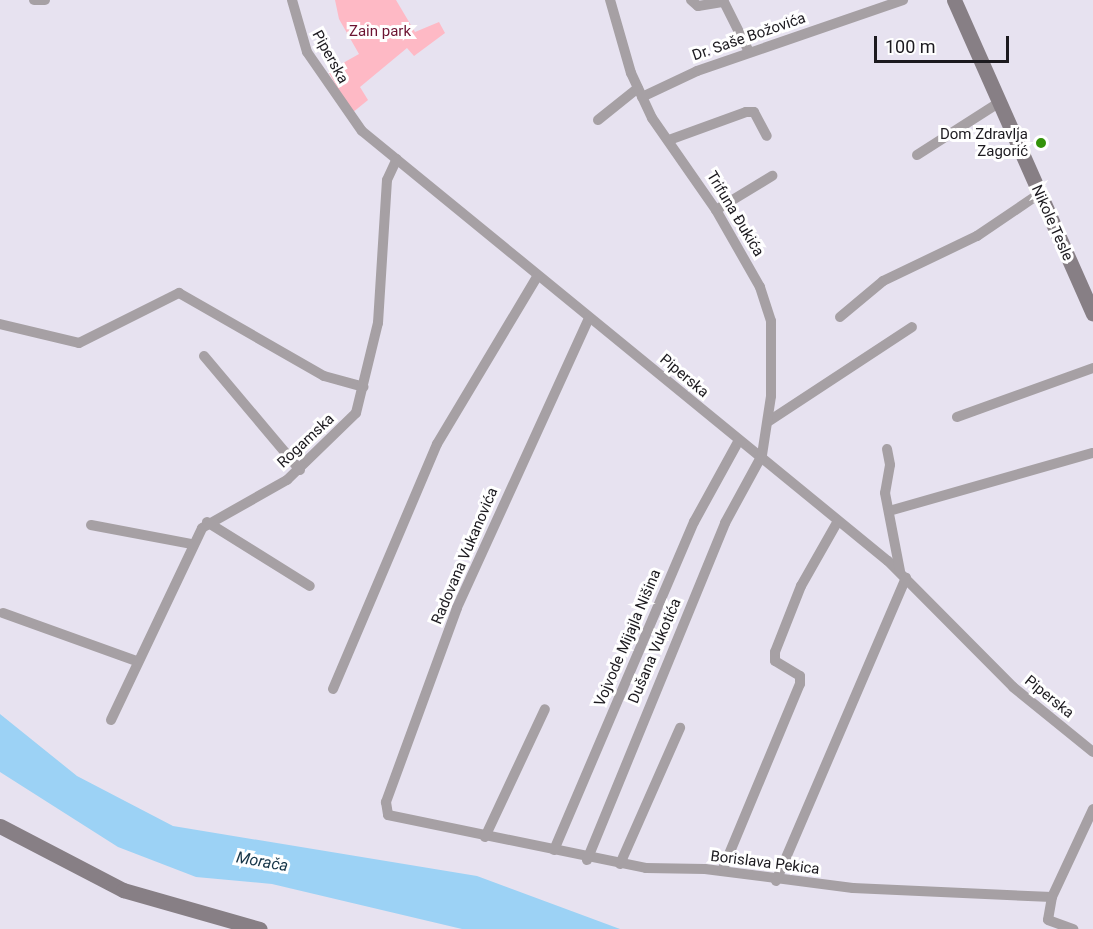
<!DOCTYPE html>
<meta charset="utf-8">
<style>
body{margin:0}
#map{position:relative;width:1093px;height:929px;overflow:hidden;background:#e7e2f0;font-family:Roboto,sans-serif}
div>[style]{position:absolute}
.green>*{inset:0;background:#feb9c5}
.water>*{inset:0;background:#9cd2f5}
.street>*{height:10px;margin:-5px;padding:0 5px;transform-origin:5px;border-radius:5px;background:#a6a0a4}
.secondary>*{height:15px;margin:-7.5px;padding:0 7.5px;transform-origin:7.5px;border-radius:7.5px;background:#877f85}
.dots>*{width:16px;height:16px;translate:-50% -50%;box-sizing:border-box;border:3px solid #fff;border-radius:50%}
span{translate:-50% -50%;white-space:nowrap;text-align:center;line-height:1.15;-webkit-text-stroke:6px #fff;paint-order:stroke}
.park-label{font-size:15px;color:#6d1432}
.street-label{font-size:15px;color:#1c1a1f}
.poi-label{font-size:15px;color:#1c1a1f}
.right{translate:-100% -50%;text-align:right}
.water-label{font-size:16px;color:#153447;font-style:italic}
.scale{position:absolute;left:874px;top:36px;width:135px;height:27px;box-sizing:border-box;border:3px solid #1c1a1f;border-top:0;padding-left:8px;font-size:18px;line-height:21px;white-space:nowrap;color:#1c1a1f;-webkit-text-stroke:4px #fff;paint-order:stroke}
</style>
<div id="map">
<div class="green">
<div style="clip-path:polygon(335px 0,396px 0,415px 32px,439px 22px,445px 33px,414px 56px,407px 48px,360px 87px,368px 100px,352px 113px,329px 73px,344px 69px,343px 63px,359px 54px,339px 19px)"></div>
</div>
<div class="water">
<div style="clip-path:polygon(0 714px,77px 776px,173px 826px,477px 876px,620px 929px,462px 929px,272px 884px,196px 877px,118px 847px,0 772px)"></div>
</div>
<div class="street">
<div style="left:34px;top:0;width:11px"></div>
<div style="left:292px;top:0;width:54px;rotate:73.9deg"></div>
<div style="left:307px;top:52px;width:96px;rotate:55.2deg"></div>
<div style="left:362px;top:131px;width:679px;rotate:39.27deg"></div>
<div style="left:888px;top:561px;width:177px;rotate:45.2deg"></div>
<div style="left:1013px;top:687px;width:103px;rotate:39.1deg"></div>
<div style="left:691px;top:0;width:9px;rotate:41deg"></div>
<div style="left:698px;top:6px;width:26px;rotate:-9deg"></div>
<div style="left:724px;top:2px;width:56px;rotate:63.4deg"></div>
<div style="left:642px;top:97px;width:61px;rotate:-25.3deg"></div>
<div style="left:697px;top:71px;width:218px;rotate:-19deg"></div>
<div style="left:598px;top:120px;width:51px;rotate:-38.7deg"></div>
<div style="left:669px;top:140px;width:82px;rotate:-20deg"></div>
<div style="left:746px;top:112px;width:8px"></div>
<div style="left:754px;top:112px;width:27px;rotate:62deg"></div>
<div style="left:917px;top:155px;width:98px;rotate:-32.6deg"></div>
<div style="left:716px;top:210px;width:66px;rotate:-31.3deg"></div>
<div style="left:840px;top:317px;width:56px;rotate:-39.9deg"></div>
<div style="left:883px;top:281px;width:104px;rotate:-25.6deg"></div>
<div style="left:977px;top:236px;width:75px;rotate:-34.1deg"></div>
<div style="left:589px;top:318px;width:319px;rotate:114.5deg"></div>
<div style="left:457px;top:608px;width:207px;rotate:110.1deg"></div>
<div style="left:386px;top:802px;width:13px;rotate:81deg"></div>
<div style="left:388px;top:815px;width:263px;rotate:11.6deg"></div>
<div style="left:646px;top:868px;width:59px;rotate:1deg"></div>
<div style="left:705px;top:869px;width:149px;rotate:7.3deg"></div>
<div style="left:853px;top:888px;width:199px;rotate:2.6deg"></div>
<div style="left:1052px;top:897px;width:97px;rotate:-65deg"></div>
<div style="left:0;top:324px;width:81px;rotate:13.5deg"></div>
<div style="left:79px;top:343px;width:112px;rotate:-26.6deg"></div>
<div style="left:179px;top:293px;width:167px;rotate:29.8deg"></div>
<div style="left:324px;top:376px;width:41px;rotate:15.4deg"></div>
<div style="left:204px;top:356px;width:149px;rotate:49.9deg"></div>
<div style="left:957px;top:417px;width:145px;rotate:-19.8deg"></div>
<div style="left:769px;top:421px;width:171px;rotate:-33.3deg"></div>
<div style="left:887px;top:449px;width:16px;rotate:79deg"></div>
<div style="left:890px;top:465px;width:28px;rotate:100deg"></div>
<div style="left:885px;top:493px;width:79px;rotate:79.1deg"></div>
<div style="left:889px;top:511px;width:212px;rotate:-15.9deg"></div>
<div style="left:207px;top:522px;width:121px;rotate:31.9deg"></div>
<div style="left:91px;top:525px;width:103px;rotate:10.7deg"></div>
<div style="left:3px;top:613px;width:141px;rotate:19.8deg"></div>
<div style="left:333px;top:689px;width:266px;rotate:-67deg"></div>
<div style="left:437px;top:444px;width:195px;rotate:-59.1deg"></div>
<div style="left:111px;top:720px;width:212px;rotate:-64.6deg"></div>
<div style="left:202px;top:528px;width:98px;rotate:-29.5deg"></div>
<div style="left:287px;top:480px;width:96px;rotate:-44.2deg"></div>
<div style="left:356px;top:413px;width:93px;rotate:-76.3deg"></div>
<div style="left:378px;top:323px;width:143px;rotate:-86.4deg"></div>
<div style="left:387px;top:180px;width:23px;rotate:-65deg"></div>
<div style="left:485px;top:837px;width:141px;rotate:-64.9deg"></div>
<div style="left:554px;top:850px;width:357px;rotate:-66.9deg"></div>
<div style="left:694px;top:522px;width:91px;rotate:-61.2deg"></div>
<div style="left:587px;top:860px;width:364px;rotate:-67.7deg"></div>
<div style="left:725px;top:523px;width:77px;rotate:-61.4deg"></div>
<div style="left:762px;top:455px;width:60px;rotate:-81.3deg"></div>
<div style="left:771px;top:396px;width:75px;rotate:-90deg"></div>
<div style="left:771px;top:321px;width:36px;rotate:-108deg"></div>
<div style="left:760px;top:287px;width:89px;rotate:-119.7deg"></div>
<div style="left:716px;top:210px;width:112px;rotate:-124.8deg"></div>
<div style="left:652px;top:118px;width:50px;rotate:-115deg"></div>
<div style="left:631px;top:73px;width:76px;rotate:-106deg"></div>
<div style="left:620px;top:864px;width:149px;rotate:-66.2deg"></div>
<div style="left:722px;top:871px;width:203px;rotate:-67.4deg"></div>
<div style="left:800px;top:684px;width:8px;rotate:-90deg"></div>
<div style="left:800px;top:676px;width:29px;rotate:-149deg"></div>
<div style="left:775px;top:661px;width:9px;rotate:-90deg"></div>
<div style="left:775px;top:652px;width:71px;rotate:-68.5deg"></div>
<div style="left:801px;top:586px;width:75px;rotate:-60.4deg"></div>
<div style="left:776px;top:881px;width:330px;rotate:-66.8deg"></div>
<div style="left:1052px;top:897px;width:23px;rotate:100deg"></div>
<div style="left:1048px;top:920px;width:27px;rotate:20deg"></div>
</div>
<div class="secondary">
<div style="left:954px;top:0;width:343px;rotate:66.1deg"></div>
<div style="left:0;top:826px;width:139px;rotate:27.5deg"></div>
<div style="left:123px;top:890px;width:142px;rotate:15.9deg"></div>
</div>
<div class="dots">
<div style="left:1041px;top:143px;background:#33920a"></div>
</div>
<div class="park-label">
<span style="left:380px;top:32px">Zain park</span>
</div>
<div class="street-label">
<span style="left:749px;top:37px;rotate:-19deg">Dr. Saše Božovića</span>
<span style="left:330px;top:57px;rotate:61deg">Piperska</span>
<span style="left:735px;top:214px;rotate:59deg">Trifuna Đukića</span>
<span style="left:1052px;top:223px;rotate:66deg">Nikole Tesle</span>
<span style="left:684px;top:376px;rotate:40deg">Piperska</span>
<span style="left:306px;top:441px;rotate:-43deg">Rogamska</span>
<span style="left:465px;top:556px;rotate:-67deg">Radovana Vukanovića</span>
<span style="left:628px;top:638px;rotate:-67deg">Vojvode Mijajla Nišina</span>
<span style="left:655px;top:651px;rotate:-67deg">Dušana Vukotića</span>
<span style="left:1049px;top:697px;rotate:39deg">Piperska</span>
<span style="left:765px;top:863px;rotate:7deg">Borislava Pekica</span>
</div>
<div class="poi-label">
<span class="right" style="left:1028px;top:143px">Dom Zdravlja<br>Zagorić</span>
</div>
<div class="water-label">
<span style="left:262px;top:862px;rotate:10deg">Morača</span>
</div>
<div class="scale">100 m</div>
</div>
